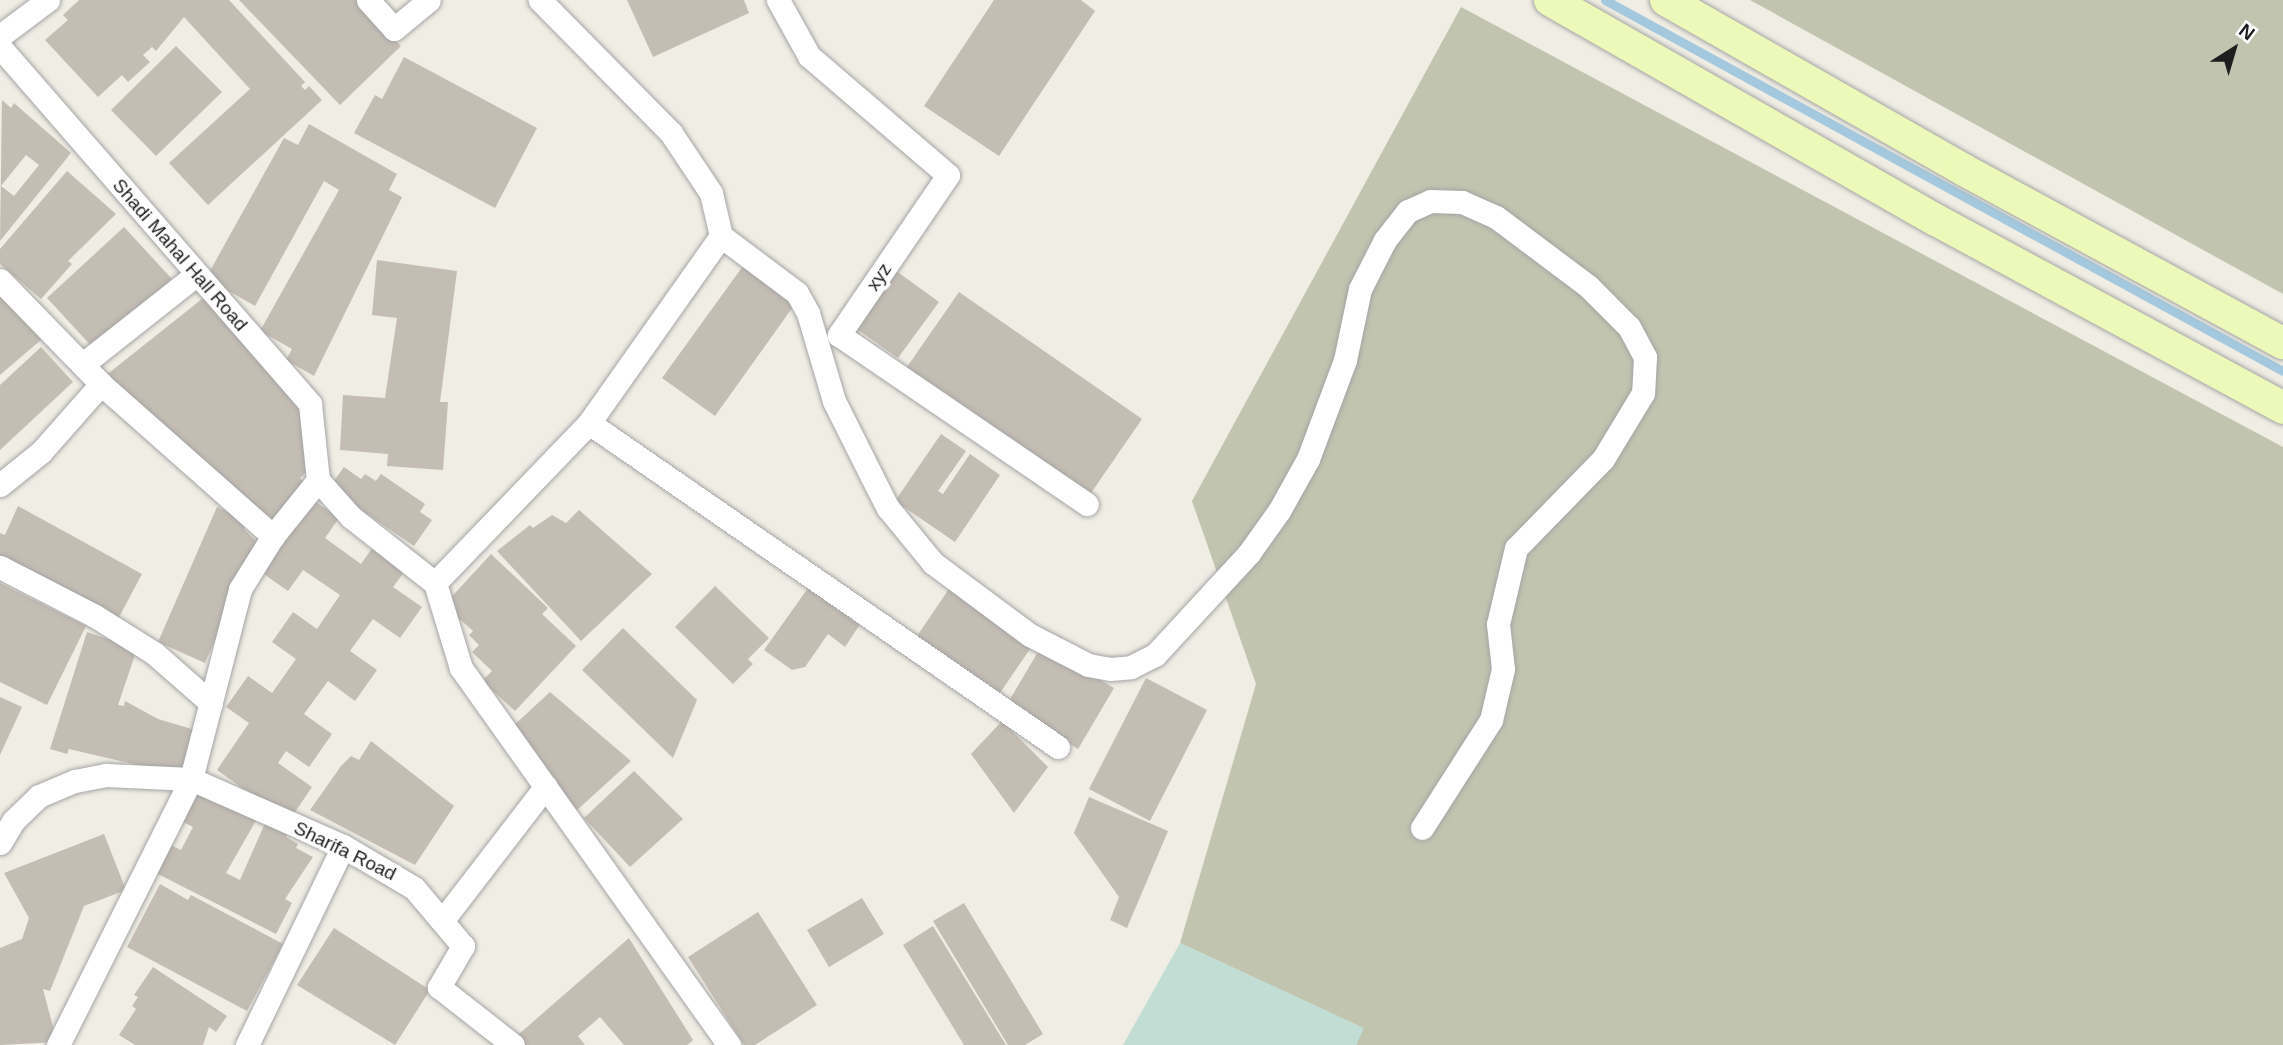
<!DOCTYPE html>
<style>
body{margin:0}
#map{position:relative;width:2283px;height:1045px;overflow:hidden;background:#efede4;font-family:Helvetica,sans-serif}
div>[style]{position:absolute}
.construction>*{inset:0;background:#c1c4af}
.wetland>*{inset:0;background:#c1ddd4}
.stream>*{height:9px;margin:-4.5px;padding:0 4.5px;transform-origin:4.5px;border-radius:4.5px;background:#a4c8dd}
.building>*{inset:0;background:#c4bdb3}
.roads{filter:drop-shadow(0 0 2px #a5a5a5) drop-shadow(0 0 2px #a5a5a5)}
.street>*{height:23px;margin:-11.5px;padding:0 11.5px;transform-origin:11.5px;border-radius:11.5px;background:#fff}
.secondary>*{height:32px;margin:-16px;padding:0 16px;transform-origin:16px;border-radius:16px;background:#ecf9b8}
span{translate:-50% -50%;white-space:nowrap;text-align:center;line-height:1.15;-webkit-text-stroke:7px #fff;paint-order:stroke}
.street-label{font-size:19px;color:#1e1e1e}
.north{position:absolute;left:2199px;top:14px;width:70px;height:70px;-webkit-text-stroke:5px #fff;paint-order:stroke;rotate:37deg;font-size:19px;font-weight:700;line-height:28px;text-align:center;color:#1e1e1e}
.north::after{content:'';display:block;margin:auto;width:24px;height:32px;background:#1e1e1e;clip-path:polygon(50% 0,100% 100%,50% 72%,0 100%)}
</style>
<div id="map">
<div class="construction">
<div style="clip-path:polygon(1750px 0,2283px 0,2283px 294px)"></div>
<div style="clip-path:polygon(1461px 7px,2283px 447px,2283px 1045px,1356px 1045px,1363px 1028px,1180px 943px,1256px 684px,1192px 501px)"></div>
</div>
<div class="wetland">
<div style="clip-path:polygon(1180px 943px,1364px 1028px,1356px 1045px,1123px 1045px)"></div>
</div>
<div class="stream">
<div style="left:1605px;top:0;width:773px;rotate:28.69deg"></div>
</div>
<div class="building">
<div style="clip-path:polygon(79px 0,229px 0,305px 82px,301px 86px,305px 90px,309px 86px,322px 100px,208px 205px,169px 163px,250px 89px,184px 17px,156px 51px,152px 47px,143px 55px,150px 62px,128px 82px,122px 75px,98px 97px,45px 40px,68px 20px,63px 15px)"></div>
<div style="clip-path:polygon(239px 0,356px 0,401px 46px,340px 105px)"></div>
<div style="clip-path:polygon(627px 0,744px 0,749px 13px,653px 57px)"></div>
<div style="clip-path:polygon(994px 0,1081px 0,1095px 11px,999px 156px,924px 106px)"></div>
<div style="clip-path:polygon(176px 46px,222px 92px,156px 156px,111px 110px)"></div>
<div style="clip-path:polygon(404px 57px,537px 128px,495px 208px,354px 133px,375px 95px,382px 99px)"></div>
<div style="clip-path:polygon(evenodd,2px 100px,11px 108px,14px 103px,71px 153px,0 241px,2px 100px,26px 155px,39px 165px,14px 196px,1px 186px,26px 155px)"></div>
<div style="clip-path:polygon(309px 124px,397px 174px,389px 190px,402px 197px,314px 376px,286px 360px,292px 349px,260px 331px,339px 190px,324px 181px,255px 306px,206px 278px,284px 138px,298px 145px)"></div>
<div style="clip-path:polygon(67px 171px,116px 214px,68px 261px,72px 264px,41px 299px,0 264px,0 249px)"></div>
<div style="clip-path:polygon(124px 227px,172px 279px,95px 350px,47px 298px)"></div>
<div style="clip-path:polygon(377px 260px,457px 271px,440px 402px,448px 402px,443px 470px,387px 466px,388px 454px,340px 450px,343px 395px,385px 398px,397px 318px,372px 315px)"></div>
<div style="clip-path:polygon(743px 266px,795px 304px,715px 416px,662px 378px)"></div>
<div style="clip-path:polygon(895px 270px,939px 302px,898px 358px,854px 327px)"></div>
<div style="clip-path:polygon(0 289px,42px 339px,0 375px)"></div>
<div style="clip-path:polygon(959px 292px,1142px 419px,1091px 493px,907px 367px)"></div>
<div style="clip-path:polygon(207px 295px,306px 406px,309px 470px,300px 478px,307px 486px,271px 525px,100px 380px)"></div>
<div style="clip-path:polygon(41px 347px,73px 382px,0 450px,0 385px)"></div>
<div style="clip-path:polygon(941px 434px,966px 451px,938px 491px,943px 494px,970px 454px,1000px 475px,955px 542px,895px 501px)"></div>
<div style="clip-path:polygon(344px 467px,361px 479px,365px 474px,376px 481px,381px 474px,425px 504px,420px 512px,432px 520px,414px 546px,329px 488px)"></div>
<div style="clip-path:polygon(309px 497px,339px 518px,325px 538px,361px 564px,375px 544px,408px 567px,393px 587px,422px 607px,400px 638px,373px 619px,350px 651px,377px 670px,355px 701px,328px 681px,304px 714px,332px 734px,309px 767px,286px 751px,278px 763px,312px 787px,289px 821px,217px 770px,249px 723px,226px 707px,248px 676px,272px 693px,296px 659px,272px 642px,293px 612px,317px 629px,340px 595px,303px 570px,288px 591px,258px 570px)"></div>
<div style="clip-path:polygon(18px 506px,142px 574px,118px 619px,0 555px,0 533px,5px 535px)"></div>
<div style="clip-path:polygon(217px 507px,248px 521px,244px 529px,257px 542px,205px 663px,158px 642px)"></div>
<div style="clip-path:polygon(579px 510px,652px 574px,581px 641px,497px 551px,530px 525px,533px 528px,552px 515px,566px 523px)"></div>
<div style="clip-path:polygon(491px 554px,548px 608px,542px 614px,576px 646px,515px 711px,482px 681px,492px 671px,472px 652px,479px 645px,469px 635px,473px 631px,444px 605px)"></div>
<div style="clip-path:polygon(813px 581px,865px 617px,845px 647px,828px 634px,805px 667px,792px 670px,764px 650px)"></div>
<div style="clip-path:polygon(0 583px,86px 626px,47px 705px,0 682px)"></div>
<div style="clip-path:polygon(715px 586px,769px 638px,748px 659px,753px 664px,733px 684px,675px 627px)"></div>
<div style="clip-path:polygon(951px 586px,1034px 643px,1000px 693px,917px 636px)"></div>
<div style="clip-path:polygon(623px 628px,697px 700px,673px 758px,582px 670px)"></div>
<div style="clip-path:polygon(87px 632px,137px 649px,118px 705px,124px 706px,125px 701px,158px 719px,202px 732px,189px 777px,69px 749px,67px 754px,50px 749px)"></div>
<div style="clip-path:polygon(1042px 645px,1114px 688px,1078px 749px,1006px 706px)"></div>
<div style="clip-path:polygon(1146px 678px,1207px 710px,1150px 821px,1089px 789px)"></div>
<div style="clip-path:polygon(550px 692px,631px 761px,576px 811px,511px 728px)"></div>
<div style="clip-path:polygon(0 697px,22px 707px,0 755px)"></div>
<div style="clip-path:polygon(1002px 721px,1048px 767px,1014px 813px,971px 754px)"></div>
<div style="clip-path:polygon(371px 741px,454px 806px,415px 865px,310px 810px,341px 766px,351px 756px,359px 760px)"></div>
<div style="clip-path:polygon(634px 771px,683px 819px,630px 867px,584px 818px)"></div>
<div style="clip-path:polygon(200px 788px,258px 817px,226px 873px,240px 880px,266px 821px,288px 833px,286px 837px,298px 844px,296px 848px,313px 857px,285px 899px,292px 903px,276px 934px,156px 873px,171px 845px,181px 850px,193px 827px,183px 822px)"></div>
<div style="clip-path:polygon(1089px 797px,1168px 831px,1127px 928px,1110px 920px,1119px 897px,1074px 833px)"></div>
<div style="clip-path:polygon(104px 834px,126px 890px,84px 906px,50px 991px,43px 989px,57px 1042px,0 1045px,0 948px,22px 939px,29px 918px,4px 873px)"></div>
<div style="clip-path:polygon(160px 884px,188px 900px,191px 895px,283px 944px,247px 1011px,127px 947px)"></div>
<div style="clip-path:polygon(862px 898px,884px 934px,829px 967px,807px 930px)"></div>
<div style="clip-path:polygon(964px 903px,1043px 1034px,1025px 1045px,1008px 1045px,933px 921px)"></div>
<div style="clip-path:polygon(758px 912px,817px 1005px,755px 1045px,744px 1045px,688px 957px)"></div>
<div style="clip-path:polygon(933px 926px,1006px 1045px,964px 1045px,903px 945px)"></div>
<div style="clip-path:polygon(334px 928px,430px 990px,395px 1045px,297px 985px)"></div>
<div style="clip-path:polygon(629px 938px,693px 1040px,687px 1045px,624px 1045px,600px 1017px,578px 1036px,585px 1045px,517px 1045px,511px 1041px)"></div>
<div style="clip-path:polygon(153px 967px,227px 1016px,216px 1032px,209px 1027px,203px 1045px,135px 1045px,119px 1035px,136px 1009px,132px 1006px,138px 997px,134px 995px)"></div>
</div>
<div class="roads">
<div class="street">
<div style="left:368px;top:0;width:39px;rotate:48deg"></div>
<div style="left:394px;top:29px;width:45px;rotate:-39.6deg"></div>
<div style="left:778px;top:0;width:64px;rotate:61deg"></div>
<div style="left:809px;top:56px;width:183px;rotate:40.6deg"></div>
<div style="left:948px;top:175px;width:194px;rotate:124.3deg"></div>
<div style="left:839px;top:335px;width:300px;rotate:34.3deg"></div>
<div style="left:0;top:36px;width:60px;rotate:-36.9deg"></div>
<div style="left:0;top:47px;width:473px;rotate:49deg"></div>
<div style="left:310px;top:404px;width:76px;rotate:84deg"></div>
<div style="left:721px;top:236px;width:95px;rotate:36.9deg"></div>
<div style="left:797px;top:293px;width:23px;rotate:61deg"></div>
<div style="left:808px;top:313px;width:92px;rotate:73.5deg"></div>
<div style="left:834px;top:401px;width:85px;rotate:63.4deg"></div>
<div style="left:872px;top:477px;width:35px;rotate:63deg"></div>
<div style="left:888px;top:508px;width:71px;rotate:50.7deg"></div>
<div style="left:933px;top:563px;width:121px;rotate:36.6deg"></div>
<div style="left:1030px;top:635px;width:65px;rotate:27.3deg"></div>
<div style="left:1088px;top:665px;width:22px;rotate:10deg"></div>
<div style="left:1110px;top:669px;width:21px;rotate:-5deg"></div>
<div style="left:1131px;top:667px;width:27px;rotate:-27deg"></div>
<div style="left:1155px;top:655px;width:139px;rotate:-47.3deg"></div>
<div style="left:1249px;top:553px;width:52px;rotate:-54.5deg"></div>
<div style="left:1279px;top:511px;width:60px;rotate:-60.9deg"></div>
<div style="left:1308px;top:459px;width:106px;rotate:-69.5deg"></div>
<div style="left:1345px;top:360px;width:73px;rotate:-78.1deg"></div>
<div style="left:1360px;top:289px;width:55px;rotate:-63deg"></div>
<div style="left:1385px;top:240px;width:37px;rotate:-52deg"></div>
<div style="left:1408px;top:211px;width:24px;rotate:-24deg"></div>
<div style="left:1430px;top:201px;width:32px;rotate:2deg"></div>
<div style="left:1462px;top:202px;width:37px;rotate:24deg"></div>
<div style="left:1496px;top:217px;width:115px;rotate:36.9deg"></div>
<div style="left:1588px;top:286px;width:58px;rotate:45deg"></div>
<div style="left:1629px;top:327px;width:34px;rotate:62deg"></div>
<div style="left:1645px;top:357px;width:36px;rotate:93deg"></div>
<div style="left:1643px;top:393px;width:77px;rotate:121.2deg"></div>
<div style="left:1603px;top:459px;width:124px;rotate:134.3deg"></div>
<div style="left:1516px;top:548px;width:78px;rotate:103.3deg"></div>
<div style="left:1498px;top:624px;width:45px;rotate:83.7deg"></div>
<div style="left:1503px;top:669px;width:52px;rotate:103.2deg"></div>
<div style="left:1491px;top:720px;width:128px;rotate:122.6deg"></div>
<div style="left:0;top:280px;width:145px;rotate:45.8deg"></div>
<div style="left:101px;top:384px;width:230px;rotate:41.5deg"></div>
<div style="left:83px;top:364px;width:145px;rotate:-38.3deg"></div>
<div style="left:589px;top:423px;width:570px;rotate:34.64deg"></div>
<div style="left:318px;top:480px;width:50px;rotate:48.3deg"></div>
<div style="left:351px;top:517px;width:107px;rotate:38.2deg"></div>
<div style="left:435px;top:583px;width:89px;rotate:73deg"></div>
<div style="left:461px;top:668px;width:463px;rotate:54.6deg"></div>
<div style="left:0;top:485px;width:53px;rotate:-38.8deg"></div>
<div style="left:41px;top:452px;width:91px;rotate:-48.6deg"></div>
<div style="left:0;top:567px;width:107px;rotate:27.3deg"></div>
<div style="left:95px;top:616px;width:70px;rotate:32.1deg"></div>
<div style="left:154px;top:653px;width:76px;rotate:41.3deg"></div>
<div style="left:435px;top:583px;width:222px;rotate:-46.1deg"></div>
<div style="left:589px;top:423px;width:229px;rotate:-54.8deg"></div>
<div style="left:721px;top:236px;width:44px;rotate:-103.1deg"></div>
<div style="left:711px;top:193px;width:72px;rotate:-123.7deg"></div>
<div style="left:671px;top:133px;width:187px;rotate:-134.6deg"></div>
<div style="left:0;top:843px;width:26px;rotate:-59deg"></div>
<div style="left:13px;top:821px;width:36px;rotate:-44deg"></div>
<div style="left:39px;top:796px;width:39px;rotate:-23deg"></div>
<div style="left:75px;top:781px;width:32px;rotate:-11deg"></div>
<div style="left:106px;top:775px;width:85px;rotate:2.7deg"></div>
<div style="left:191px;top:779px;width:166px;rotate:23.8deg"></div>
<div style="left:343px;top:846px;width:82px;rotate:30.6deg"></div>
<div style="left:414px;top:888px;width:76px;rotate:49.8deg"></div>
<div style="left:463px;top:946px;width:48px;rotate:120.3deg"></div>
<div style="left:439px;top:987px;width:94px;rotate:38.1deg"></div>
<div style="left:442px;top:921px;width:170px;rotate:-52.4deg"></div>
<div style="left:58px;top:1045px;width:297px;rotate:-63.4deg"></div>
<div style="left:191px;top:779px;width:196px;rotate:-75.5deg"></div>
<div style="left:240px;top:589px;width:62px;rotate:-58.1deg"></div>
<div style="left:273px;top:536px;width:72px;rotate:-51.2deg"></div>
<div style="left:247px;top:1045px;width:221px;rotate:-64.2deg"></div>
</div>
<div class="secondary">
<div style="left:1550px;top:0;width:444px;rotate:29.7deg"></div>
<div style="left:1936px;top:220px;width:395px;rotate:28.4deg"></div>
<div style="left:1666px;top:0;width:343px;rotate:29.7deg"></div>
<div style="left:1964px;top:170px;width:363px;rotate:28.5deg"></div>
</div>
</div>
<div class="street-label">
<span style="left:180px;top:255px;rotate:49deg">Shadi Mahal Hall Road</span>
<span style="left:879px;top:277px;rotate:-56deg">xyz</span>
<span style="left:345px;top:851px;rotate:26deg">Sharifa Road</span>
</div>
<div class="north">N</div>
</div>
